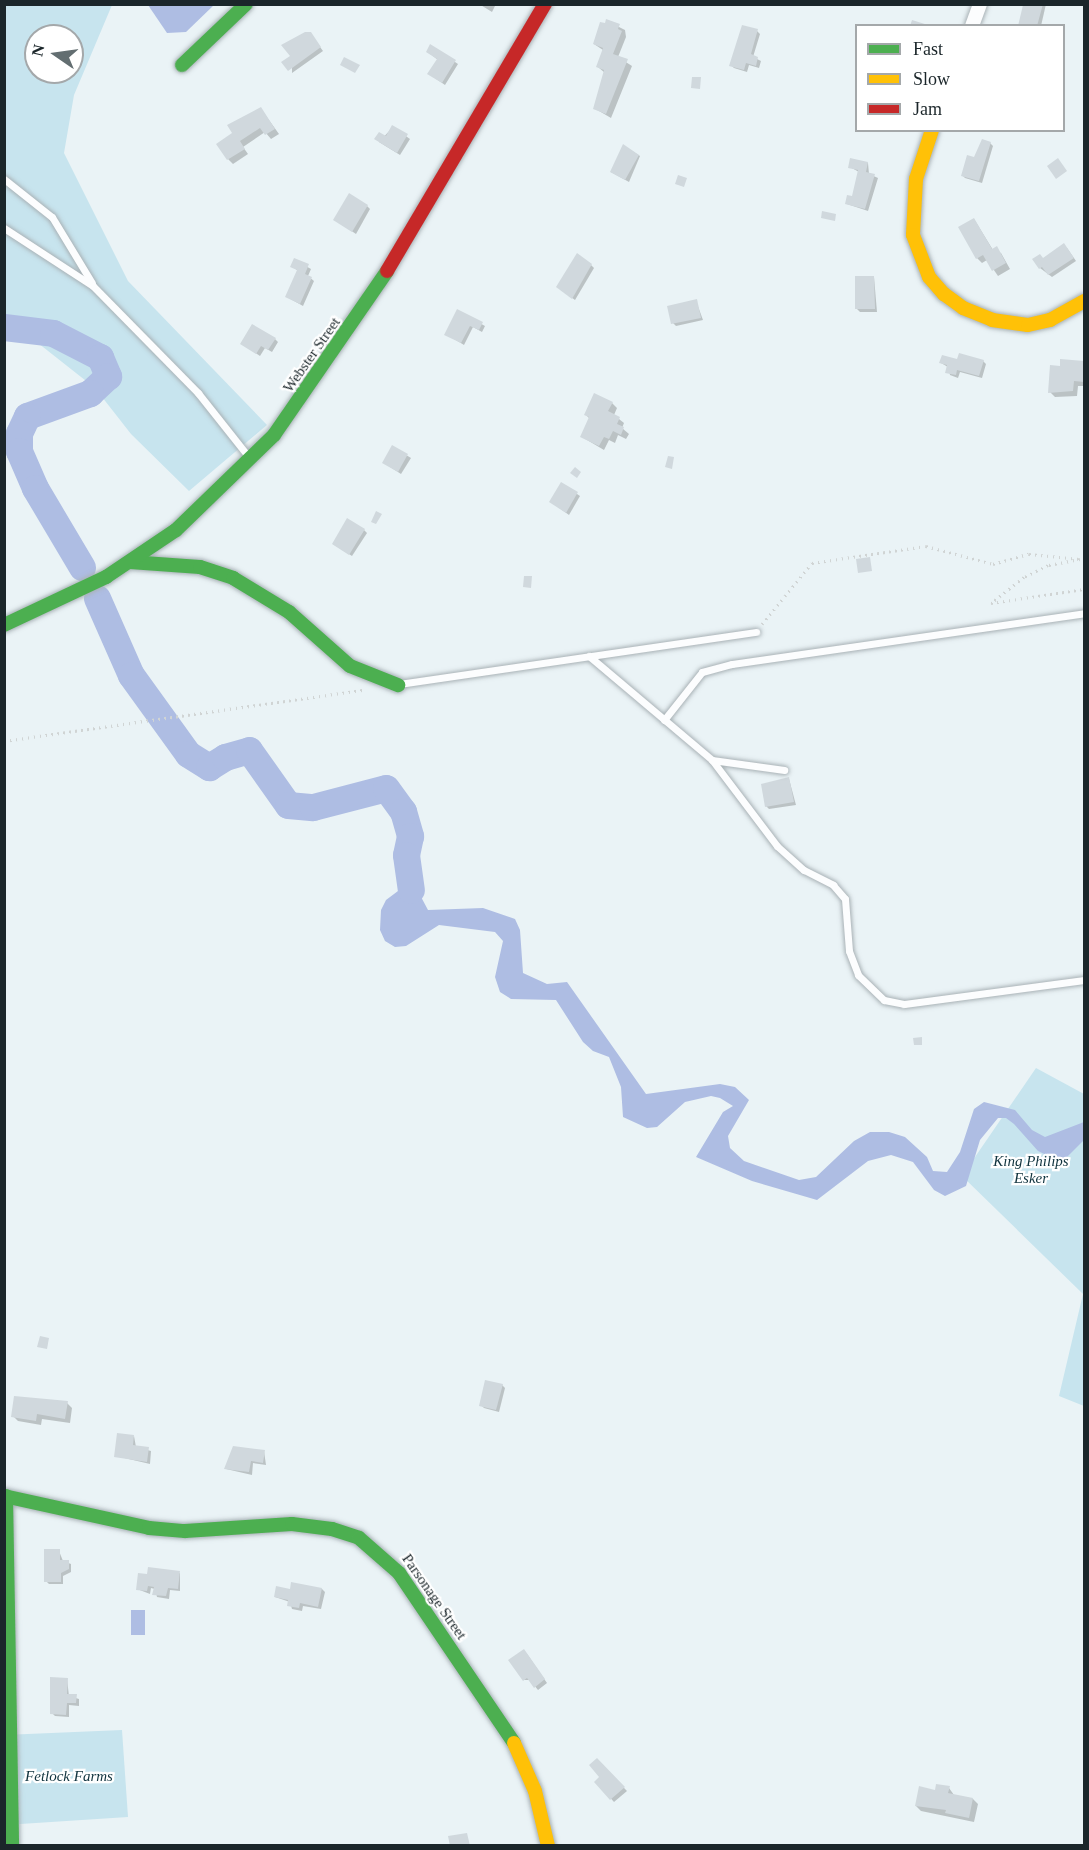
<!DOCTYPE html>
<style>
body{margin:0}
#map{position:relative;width:1089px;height:1850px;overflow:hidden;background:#eaf3f6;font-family:"Times New Roman",serif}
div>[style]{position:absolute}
.green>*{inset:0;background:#c7e4ee}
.water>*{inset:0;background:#aebde3}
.shadow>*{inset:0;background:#0003}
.river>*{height:27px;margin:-13.5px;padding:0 13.5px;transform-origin:13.5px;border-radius:13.5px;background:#aebde3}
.building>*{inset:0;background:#d0d8dd}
.path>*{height:3px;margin-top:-1.5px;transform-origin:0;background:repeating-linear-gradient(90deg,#d0d4d4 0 1.5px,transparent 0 6px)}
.roads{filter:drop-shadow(0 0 2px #a9b2b6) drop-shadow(0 0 2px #a9b2b6)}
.lane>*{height:7px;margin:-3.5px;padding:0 3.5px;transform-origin:3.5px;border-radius:3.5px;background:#fcfdfe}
.street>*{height:14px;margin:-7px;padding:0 7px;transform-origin:7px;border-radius:7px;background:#fcfdfe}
.fast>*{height:14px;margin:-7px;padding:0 7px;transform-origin:7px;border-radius:7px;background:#4caf50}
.slow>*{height:14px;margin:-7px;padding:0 7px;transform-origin:7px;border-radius:7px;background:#ffc107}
.jam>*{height:14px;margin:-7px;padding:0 7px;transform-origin:7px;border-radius:7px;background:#c62828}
span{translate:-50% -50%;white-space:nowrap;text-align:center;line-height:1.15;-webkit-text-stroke:4.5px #fff;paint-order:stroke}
.street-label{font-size:15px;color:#1b262a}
.park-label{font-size:15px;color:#10333e;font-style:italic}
.frame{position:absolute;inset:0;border:6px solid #1b262a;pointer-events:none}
.legend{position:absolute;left:855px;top:24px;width:210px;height:108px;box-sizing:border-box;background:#fff;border:2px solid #a4a8aa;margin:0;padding:8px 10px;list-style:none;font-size:18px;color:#1b262a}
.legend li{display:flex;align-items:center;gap:12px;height:30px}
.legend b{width:30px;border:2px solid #a4a8aa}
.north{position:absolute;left:24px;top:24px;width:60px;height:60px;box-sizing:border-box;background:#fff;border:2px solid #a4a8aa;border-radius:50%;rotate:283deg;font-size:16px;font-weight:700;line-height:24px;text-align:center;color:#1b262a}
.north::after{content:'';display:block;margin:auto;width:21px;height:27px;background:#636e71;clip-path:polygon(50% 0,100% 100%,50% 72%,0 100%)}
</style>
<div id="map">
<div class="green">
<div style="clip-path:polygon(evenodd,4px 5px,112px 5px,74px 95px,64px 153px,128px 281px,267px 425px,189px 491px,131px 434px,95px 388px,5px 317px,4px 5px,36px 36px,72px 36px,72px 72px,36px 72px,36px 36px)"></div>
<div style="clip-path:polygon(1036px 1068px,1084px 1094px,1084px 1406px,1059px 1396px,1083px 1294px,962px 1176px)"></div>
<div style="clip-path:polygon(122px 1730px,128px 1817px,5px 1825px,4px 1735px)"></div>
</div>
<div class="water">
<div style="clip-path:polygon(148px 5px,148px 4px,214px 5px,186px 32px,167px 33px)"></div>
<div style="clip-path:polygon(406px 855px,421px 867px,420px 895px,428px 910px,483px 908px,515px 919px,520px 930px,523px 973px,547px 984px,567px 982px,646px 1094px,720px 1084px,735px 1087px,749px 1100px,728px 1136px,730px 1148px,744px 1161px,799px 1180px,816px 1177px,854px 1141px,870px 1132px,889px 1132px,905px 1137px,927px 1157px,933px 1171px,947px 1172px,960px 1152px,974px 1109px,984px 1102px,1015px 1110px,1032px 1130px,1045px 1137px,1084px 1122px,1084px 1140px,1066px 1158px,1055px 1159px,1038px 1151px,1014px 1124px,1006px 1118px,998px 1118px,980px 1140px,966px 1186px,945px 1196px,934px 1190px,913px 1162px,891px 1155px,868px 1161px,817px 1200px,752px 1181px,696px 1157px,723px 1112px,733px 1106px,720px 1098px,711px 1096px,685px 1102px,657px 1127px,647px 1128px,623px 1117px,621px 1087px,609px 1057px,593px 1051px,583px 1042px,556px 1000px,511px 999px,500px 992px,495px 977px,503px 941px,495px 932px,439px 925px,406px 946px,395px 947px,385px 941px,380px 930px,381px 910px,386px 900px,402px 888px)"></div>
<div style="clip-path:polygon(131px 1610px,145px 1610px,145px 1635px,131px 1635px)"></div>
</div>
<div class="shadow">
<div style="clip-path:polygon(479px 4px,496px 4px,492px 12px)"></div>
<div style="clip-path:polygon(1028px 4px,1046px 4px,1041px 26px,1020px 26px)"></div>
<div style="clip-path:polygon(607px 21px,625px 30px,626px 37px,618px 57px,632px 66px,611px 118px,594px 108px,605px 73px,598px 67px,603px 50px,594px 44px)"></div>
<div style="clip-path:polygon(757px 31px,760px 34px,753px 57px,761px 61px,759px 68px,749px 65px,747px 72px,734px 68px,731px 65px)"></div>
<div style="clip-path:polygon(310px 33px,323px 51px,292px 73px,292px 57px,284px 45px)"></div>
<div style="clip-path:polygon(431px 46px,458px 64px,445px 85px,429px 74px,438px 60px,428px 52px)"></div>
<div style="clip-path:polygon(261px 109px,279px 134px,271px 139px,265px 132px,243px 147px,248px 154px,233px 164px,228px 159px,234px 134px)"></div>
<div style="clip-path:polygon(393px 127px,410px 139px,400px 155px,379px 142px)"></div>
<div style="clip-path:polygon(990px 143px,993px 146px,982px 183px,965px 178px,962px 175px)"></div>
<div style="clip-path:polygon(624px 146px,640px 156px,629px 182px,611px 172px)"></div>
<div style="clip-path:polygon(868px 163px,869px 174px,878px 178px,868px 211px,847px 204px,853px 198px,859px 172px,850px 167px)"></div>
<div style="clip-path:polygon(367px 206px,370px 209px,356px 234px,335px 220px)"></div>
<div style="clip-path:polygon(974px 219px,993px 250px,1001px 253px,1010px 269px,998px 276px,987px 260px,982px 263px,977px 258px)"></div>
<div style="clip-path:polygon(1067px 248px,1076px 261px,1052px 277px,1040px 268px,1044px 260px)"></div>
<div style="clip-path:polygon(295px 260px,311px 269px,308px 276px,314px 281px,303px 306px,287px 297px,298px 271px,292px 266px)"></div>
<div style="clip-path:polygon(591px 265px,594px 268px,575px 300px,561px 290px)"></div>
<div style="clip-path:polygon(874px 277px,877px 312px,860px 312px,857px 309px)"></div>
<div style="clip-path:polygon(696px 301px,703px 320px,676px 326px,673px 323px)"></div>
<div style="clip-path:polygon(458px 311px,485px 326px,482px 332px,473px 327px,464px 345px,446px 334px)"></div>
<div style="clip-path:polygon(275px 339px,278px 342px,272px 352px,265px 348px,260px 356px,242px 344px)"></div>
<div style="clip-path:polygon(983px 361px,986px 364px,982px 378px,960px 372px,958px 378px,950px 375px,948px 367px,941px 363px)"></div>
<div style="clip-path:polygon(1062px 361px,1084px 362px,1084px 386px,1078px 386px,1077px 396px,1055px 397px,1050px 392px)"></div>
<div style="clip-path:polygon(612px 403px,617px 408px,614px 415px,624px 423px,622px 428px,629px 434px,626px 439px,618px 435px,615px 443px,609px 440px,604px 450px,582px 437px,590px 419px,585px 414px)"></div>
<div style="clip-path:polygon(393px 447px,411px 458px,401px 474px,384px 463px)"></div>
<div style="clip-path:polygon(562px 484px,580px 496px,569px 515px,551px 502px)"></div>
<div style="clip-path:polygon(364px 530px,367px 533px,352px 556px,333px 544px)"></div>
<div style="clip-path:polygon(789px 779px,796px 805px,769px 809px,766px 806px)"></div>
<div style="clip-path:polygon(502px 1385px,505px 1388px,499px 1412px,484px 1408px,481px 1405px)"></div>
<div style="clip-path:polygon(67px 1403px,72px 1408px,70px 1423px,42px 1419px,41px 1425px,18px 1421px,13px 1416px)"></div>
<div style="clip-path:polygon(134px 1436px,136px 1447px,151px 1451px,150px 1464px,116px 1456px)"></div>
<div style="clip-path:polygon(264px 1451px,266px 1465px,253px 1463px,252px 1475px,226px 1469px)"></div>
<div style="clip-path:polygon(59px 1551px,63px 1561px,71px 1564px,71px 1572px,63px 1576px,63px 1584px,49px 1584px,46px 1581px)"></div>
<div style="clip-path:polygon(180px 1573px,180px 1591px,170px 1590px,169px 1599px,157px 1597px,155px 1589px,151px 1588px,150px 1594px,137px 1589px)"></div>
<div style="clip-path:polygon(322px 1589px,325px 1592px,321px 1609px,303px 1606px,302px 1611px,292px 1609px,290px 1602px,275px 1597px,291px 1591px)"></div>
<div style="clip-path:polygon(527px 1654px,547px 1683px,538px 1690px,530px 1680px,524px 1680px)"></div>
<div style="clip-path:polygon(67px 1679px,69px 1696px,79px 1699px,79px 1706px,69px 1705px,69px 1717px,55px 1716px,52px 1713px)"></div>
<div style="clip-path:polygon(597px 1760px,627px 1791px,614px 1802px,596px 1782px,601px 1777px)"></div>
<div style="clip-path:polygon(949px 1788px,954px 1795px,973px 1799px,978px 1804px,974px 1822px,921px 1811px,916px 1806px)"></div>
</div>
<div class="river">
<div style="left:4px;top:327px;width:49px;rotate:7deg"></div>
<div style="left:53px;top:333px;width:53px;rotate:27.1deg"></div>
<div style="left:100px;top:357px;width:21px;rotate:67deg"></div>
<div style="left:108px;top:376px;width:25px;rotate:137deg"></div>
<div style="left:90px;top:393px;width:67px;rotate:159.9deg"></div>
<div style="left:27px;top:416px;width:19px;rotate:115deg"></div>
<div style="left:19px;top:433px;width:18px;rotate:90deg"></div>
<div style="left:19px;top:451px;width:40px;rotate:66.6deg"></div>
<div style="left:35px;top:488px;width:92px;rotate:59.3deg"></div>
<div style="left:97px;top:598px;width:84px;rotate:66.2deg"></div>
<div style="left:131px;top:675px;width:97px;rotate:54.2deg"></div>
<div style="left:188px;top:754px;width:25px;rotate:32deg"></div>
<div style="left:209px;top:767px;width:19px;rotate:-32deg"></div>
<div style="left:225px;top:757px;width:25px;rotate:-16deg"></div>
<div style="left:249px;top:750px;width:67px;rotate:54.7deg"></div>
<div style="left:288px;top:805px;width:25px;rotate:5deg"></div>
<div style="left:313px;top:807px;width:75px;rotate:-14.6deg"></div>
<div style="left:386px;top:788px;width:29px;rotate:54deg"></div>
<div style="left:403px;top:811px;width:26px;rotate:74deg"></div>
<div style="left:410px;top:836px;width:19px;rotate:102deg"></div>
<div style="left:406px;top:855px;width:35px;rotate:82deg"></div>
</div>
<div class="building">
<div style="clip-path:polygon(1043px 4px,1037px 26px,1018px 26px,1023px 5px)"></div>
<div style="clip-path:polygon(606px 19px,620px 24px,618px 29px,622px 31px,613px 54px,628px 59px,606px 114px,593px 109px,604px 70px,596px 67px,603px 48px,593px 44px,600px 22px,605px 23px)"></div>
<div style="clip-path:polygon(912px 20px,928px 25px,928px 26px,910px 26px)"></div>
<div style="clip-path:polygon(742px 25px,758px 29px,751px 54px,758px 57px,756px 66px,746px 63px,744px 70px,729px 66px)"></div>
<div style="clip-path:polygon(305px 32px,311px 32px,321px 47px,288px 71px,281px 62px,290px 56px,281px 45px)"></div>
<div style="clip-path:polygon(430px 44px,456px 60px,442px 83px,427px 74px,437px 59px,426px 52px)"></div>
<div style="clip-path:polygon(344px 57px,360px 65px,355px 73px,340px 65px)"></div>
<div style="clip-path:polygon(692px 77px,701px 77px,700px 89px,691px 88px)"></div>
<div style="clip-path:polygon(261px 107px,275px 129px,265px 135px,260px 128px,240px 141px,245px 149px,227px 160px,216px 144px,232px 133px,227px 125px)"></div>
<div style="clip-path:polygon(392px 125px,408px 134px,397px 153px,374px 139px,379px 132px,386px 136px)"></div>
<div style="clip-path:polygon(982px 139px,991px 142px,979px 181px,961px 176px,967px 155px,974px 157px)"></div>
<div style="clip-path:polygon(623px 144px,639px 155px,625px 180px,610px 172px)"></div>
<div style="clip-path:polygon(850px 158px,868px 162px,866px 172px,875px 174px,865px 209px,845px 204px,847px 195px,852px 196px,858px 170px,848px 168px)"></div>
<div style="clip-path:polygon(1058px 158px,1067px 171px,1056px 179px,1047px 166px)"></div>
<div style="clip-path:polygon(678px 175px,687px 178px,684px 187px,675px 184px)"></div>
<div style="clip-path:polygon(349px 193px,368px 205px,352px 232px,333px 220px)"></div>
<div style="clip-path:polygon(822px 211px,836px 214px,835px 221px,821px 218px)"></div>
<div style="clip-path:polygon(974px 218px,992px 249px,997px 246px,1006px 263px,992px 271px,983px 255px,976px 259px,958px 227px)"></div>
<div style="clip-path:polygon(1064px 243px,1074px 258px,1048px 275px,1042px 267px,1039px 269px,1032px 259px,1040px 254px,1043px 258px)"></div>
<div style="clip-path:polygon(577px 253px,592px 264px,572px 299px,556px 287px)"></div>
<div style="clip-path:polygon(294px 258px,309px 264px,305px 274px,312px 277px,300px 304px,285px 297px,297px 270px,290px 267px)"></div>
<div style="clip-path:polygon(855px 276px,874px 276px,875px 309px,855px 309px)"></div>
<div style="clip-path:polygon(697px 299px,701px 318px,671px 324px,667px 306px)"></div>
<div style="clip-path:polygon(457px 309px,483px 322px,479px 330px,470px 326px,461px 343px,444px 335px)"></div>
<div style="clip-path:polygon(252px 324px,276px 338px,268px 350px,261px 346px,256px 354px,240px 344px)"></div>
<div style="clip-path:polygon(959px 353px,984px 360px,979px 376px,957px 370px,956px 375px,945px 373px,947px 365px,939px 363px,942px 355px,957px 359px)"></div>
<div style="clip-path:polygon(1060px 359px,1084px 361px,1084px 382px,1074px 381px,1073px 391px,1048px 393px,1050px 365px,1060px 366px)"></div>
<div style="clip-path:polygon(594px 393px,613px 402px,608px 411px,620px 417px,617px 424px,624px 427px,621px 435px,613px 431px,609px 439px,604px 437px,599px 446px,580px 437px,589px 417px,584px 415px)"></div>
<div style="clip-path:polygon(392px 445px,408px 454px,398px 472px,382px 463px)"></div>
<div style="clip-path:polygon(668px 456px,674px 457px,672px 469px,665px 467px)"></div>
<div style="clip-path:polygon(575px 467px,581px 472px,577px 478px,570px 473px)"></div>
<div style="clip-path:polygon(561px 482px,578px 492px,566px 513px,549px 502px)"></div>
<div style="clip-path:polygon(376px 511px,382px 514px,376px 524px,371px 522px)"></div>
<div style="clip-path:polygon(347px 518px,365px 529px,349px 555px,332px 544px)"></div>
<div style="clip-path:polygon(870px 557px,872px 571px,858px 573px,856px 559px)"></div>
<div style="clip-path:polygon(524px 576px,532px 576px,531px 588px,523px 587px)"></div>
<div style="clip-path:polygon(789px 777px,794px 802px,765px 807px,761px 784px)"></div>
<div style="clip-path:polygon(922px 1037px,922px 1045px,914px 1045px,913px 1038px)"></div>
<div style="clip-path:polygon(40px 1336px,49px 1338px,47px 1349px,37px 1347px)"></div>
<div style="clip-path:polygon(485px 1380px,503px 1384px,496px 1410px,479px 1406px)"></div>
<div style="clip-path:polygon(14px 1396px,68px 1401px,65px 1419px,37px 1414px,36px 1421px,11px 1417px)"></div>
<div style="clip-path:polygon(117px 1433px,134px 1435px,133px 1445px,149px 1447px,147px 1462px,114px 1457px)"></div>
<div style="clip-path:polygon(233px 1446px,265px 1450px,263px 1463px,251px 1461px,249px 1472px,224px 1469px)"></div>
<div style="clip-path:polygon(44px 1549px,60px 1549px,60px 1560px,69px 1560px,69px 1569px,61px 1573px,61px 1582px,44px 1582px)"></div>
<div style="clip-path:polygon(148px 1567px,180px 1571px,178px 1589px,168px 1588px,166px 1596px,152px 1595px,154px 1587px,148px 1586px,147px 1591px,136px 1590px,138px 1573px,147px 1574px)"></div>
<div style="clip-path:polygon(291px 1582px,322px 1588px,318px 1607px,300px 1603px,299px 1608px,287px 1606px,288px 1600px,274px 1597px,276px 1586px,290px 1589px)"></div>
<div style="clip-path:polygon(524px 1649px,545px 1679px,534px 1688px,527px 1678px,523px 1681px,508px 1660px)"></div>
<div style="clip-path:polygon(50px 1677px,68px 1678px,67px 1694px,77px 1694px,76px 1703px,67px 1703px,66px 1715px,50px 1714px)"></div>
<div style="clip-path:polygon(597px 1758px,625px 1787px,610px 1800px,594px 1782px,599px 1777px,589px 1765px)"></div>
<div style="clip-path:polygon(936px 1784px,950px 1786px,948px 1793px,973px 1798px,969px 1818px,945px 1813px,946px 1810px,915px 1806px,919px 1786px,935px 1790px)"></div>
<div style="clip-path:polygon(467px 1833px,470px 1846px,450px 1846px,448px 1836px)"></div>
</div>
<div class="path">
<div style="left:991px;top:603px;width:94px;rotate:-8.6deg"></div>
<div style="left:762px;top:624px;width:79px;rotate:-50.7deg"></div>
<div style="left:812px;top:563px;width:115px;rotate:-8.5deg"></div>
<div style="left:926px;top:546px;width:69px;rotate:15deg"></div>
<div style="left:993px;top:564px;width:37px;rotate:-16deg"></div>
<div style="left:1029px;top:554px;width:51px;rotate:5.6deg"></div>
<div style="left:1080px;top:559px;width:33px;rotate:169deg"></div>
<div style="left:1048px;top:565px;width:27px;rotate:153deg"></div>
<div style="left:1024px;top:577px;width:42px;rotate:141.8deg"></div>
<div style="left:4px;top:741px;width:362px;rotate:-8.1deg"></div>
</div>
<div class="roads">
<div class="lane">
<div style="left:4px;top:179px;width:61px;rotate:38.4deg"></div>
<div style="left:52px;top:217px;width:77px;rotate:58.8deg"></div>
<div style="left:4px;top:228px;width:106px;rotate:33.1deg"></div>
<div style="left:93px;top:286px;width:150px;rotate:45.5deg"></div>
<div style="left:198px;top:393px;width:80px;rotate:51.6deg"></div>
<div style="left:589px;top:656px;width:161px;rotate:40.2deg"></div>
<div style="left:712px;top:760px;width:108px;rotate:52.9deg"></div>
<div style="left:777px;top:846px;width:36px;rotate:42deg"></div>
<div style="left:804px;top:870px;width:33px;rotate:27deg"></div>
<div style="left:833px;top:885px;width:18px;rotate:49deg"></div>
<div style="left:845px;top:899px;width:52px;rotate:85.6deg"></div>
<div style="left:849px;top:951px;width:26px;rotate:69deg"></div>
<div style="left:858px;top:975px;width:36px;rotate:44deg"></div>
<div style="left:884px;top:1000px;width:20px;rotate:11deg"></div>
<div style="left:904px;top:1004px;width:182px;rotate:-7.6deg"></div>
<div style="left:399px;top:684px;width:361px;rotate:-8.3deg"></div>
<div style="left:664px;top:720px;width:61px;rotate:-51.6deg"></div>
<div style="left:702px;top:672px;width:31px;rotate:-15deg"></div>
<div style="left:732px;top:664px;width:356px;rotate:-8.2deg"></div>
<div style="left:712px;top:760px;width:73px;rotate:7.9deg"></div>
</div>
<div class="street">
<div style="left:972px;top:26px;width:23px;rotate:-70deg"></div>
</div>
<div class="fast">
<div style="left:182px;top:65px;width:88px;rotate:-43.6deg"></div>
<div style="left:130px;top:562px;width:70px;rotate:4.1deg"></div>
<div style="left:200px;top:567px;width:35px;rotate:18deg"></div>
<div style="left:233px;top:578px;width:66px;rotate:31.3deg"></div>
<div style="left:289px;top:612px;width:81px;rotate:41.5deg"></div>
<div style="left:350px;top:666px;width:52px;rotate:21.6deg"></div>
<div style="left:4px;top:625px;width:113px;rotate:-25.2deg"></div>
<div style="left:106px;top:577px;width:84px;rotate:-33.9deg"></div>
<div style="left:176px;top:530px;width:136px;rotate:-44.1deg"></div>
<div style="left:274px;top:435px;width:199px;rotate:-55.4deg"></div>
<div style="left:4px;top:1496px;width:148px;rotate:12.4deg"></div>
<div style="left:149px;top:1528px;width:36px;rotate:5deg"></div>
<div style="left:185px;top:1531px;width:107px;rotate:-3.7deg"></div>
<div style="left:292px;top:1524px;width:40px;rotate:7.1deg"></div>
<div style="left:332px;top:1529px;width:28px;rotate:18deg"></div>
<div style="left:359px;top:1538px;width:53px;rotate:41.2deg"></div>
<div style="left:399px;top:1573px;width:205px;rotate:55.9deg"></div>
<div style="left:6px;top:1496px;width:350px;rotate:89deg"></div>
</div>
<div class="slow">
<div style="left:932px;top:130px;width:52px;rotate:108.1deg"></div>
<div style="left:916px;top:179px;width:56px;rotate:93.1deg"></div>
<div style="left:913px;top:235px;width:45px;rotate:69.1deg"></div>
<div style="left:929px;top:277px;width:23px;rotate:49deg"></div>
<div style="left:944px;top:294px;width:24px;rotate:36deg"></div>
<div style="left:963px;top:308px;width:31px;rotate:22deg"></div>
<div style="left:992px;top:320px;width:36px;rotate:8deg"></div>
<div style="left:1028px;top:325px;width:23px;rotate:-13deg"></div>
<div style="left:1050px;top:320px;width:39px;rotate:-29deg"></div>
<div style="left:514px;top:1743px;width:52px;rotate:66.4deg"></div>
<div style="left:535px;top:1791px;width:57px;rotate:76.7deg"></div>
</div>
<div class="jam">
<div style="left:387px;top:271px;width:310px;rotate:-59.4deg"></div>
</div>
</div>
<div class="street-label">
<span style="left:312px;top:355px;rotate:-55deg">Webster Street</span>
<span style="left:434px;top:1597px;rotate:55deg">Parsonage Street</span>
</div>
<div class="park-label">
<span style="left:1031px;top:1170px">King Philips<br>Esker</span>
<span style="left:69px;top:1777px">Fetlock Farms</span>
</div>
<div class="frame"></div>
<ul class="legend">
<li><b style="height:8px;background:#4caf50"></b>Fast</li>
<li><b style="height:8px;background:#ffc107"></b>Slow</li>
<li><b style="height:8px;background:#c62828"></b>Jam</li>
</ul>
<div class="north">N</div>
</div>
